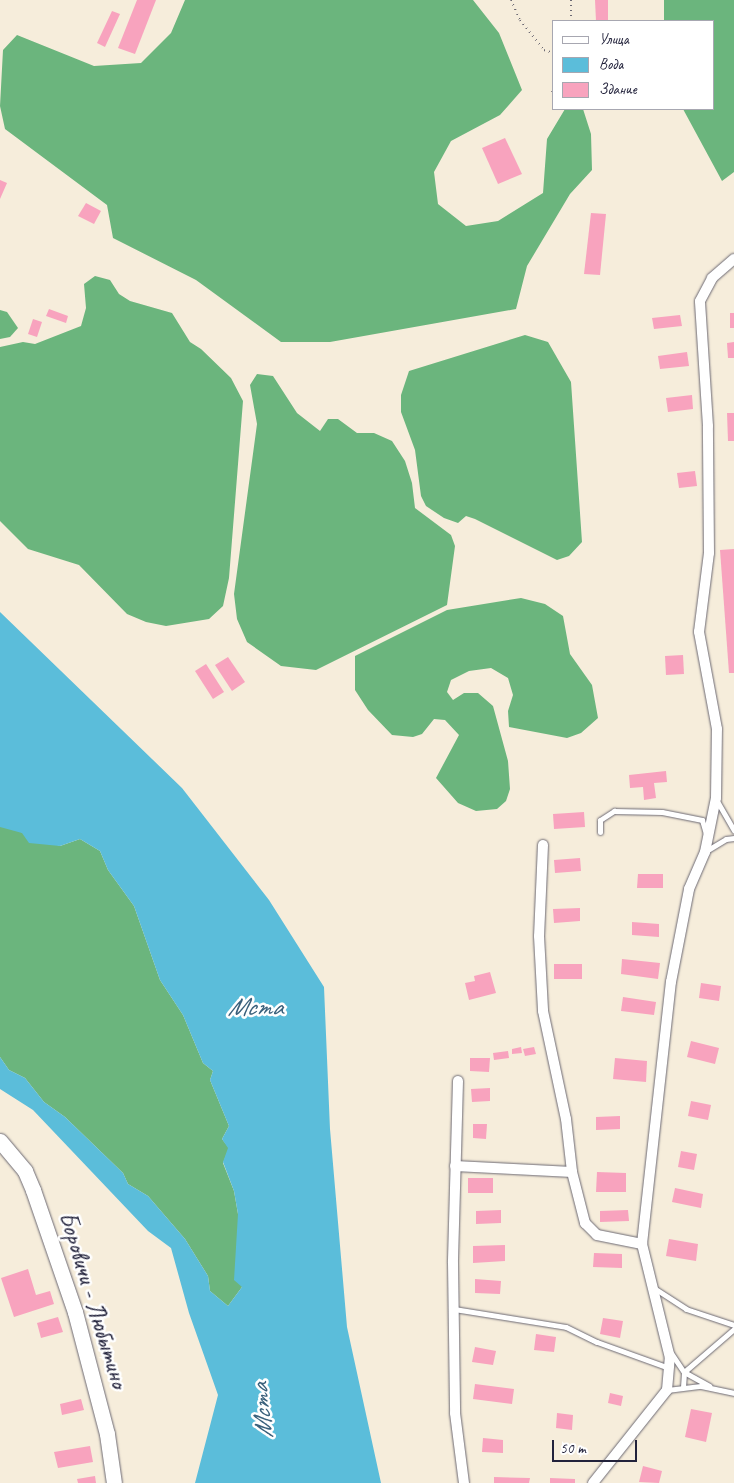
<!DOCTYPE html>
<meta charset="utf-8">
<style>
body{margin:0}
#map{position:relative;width:734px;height:1483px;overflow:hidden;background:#f6eddb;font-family:Caveat,sans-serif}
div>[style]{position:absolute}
.forest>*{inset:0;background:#6bb57d}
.water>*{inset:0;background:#5bbdda}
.building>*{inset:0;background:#f8a3be}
.path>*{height:2px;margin-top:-1px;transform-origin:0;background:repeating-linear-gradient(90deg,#6c6973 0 1px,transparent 0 5px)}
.roads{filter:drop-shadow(0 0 1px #6c6973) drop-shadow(0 0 1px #6c6973)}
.service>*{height:5px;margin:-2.5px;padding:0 2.5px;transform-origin:2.5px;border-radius:2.5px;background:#fff}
.minor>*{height:10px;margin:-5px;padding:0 5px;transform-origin:5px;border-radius:5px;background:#fff}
.primary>*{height:15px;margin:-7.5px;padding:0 7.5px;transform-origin:7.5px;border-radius:7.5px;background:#fff}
span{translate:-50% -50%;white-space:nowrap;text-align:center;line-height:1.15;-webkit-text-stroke:5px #fff;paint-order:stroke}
.street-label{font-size:25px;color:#22223b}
.water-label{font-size:26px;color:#39607b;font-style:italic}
.legend{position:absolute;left:552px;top:20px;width:162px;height:90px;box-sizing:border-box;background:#fff;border:1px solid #a7a7b1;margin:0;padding:6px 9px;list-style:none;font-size:15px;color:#22223b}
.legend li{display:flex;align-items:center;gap:10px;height:25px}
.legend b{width:25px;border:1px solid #a7a7b1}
.scale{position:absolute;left:552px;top:1440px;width:85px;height:22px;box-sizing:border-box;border:2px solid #22223b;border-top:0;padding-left:6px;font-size:15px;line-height:18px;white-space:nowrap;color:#22223b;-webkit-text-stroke:4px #fff;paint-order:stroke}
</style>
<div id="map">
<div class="forest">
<div style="clip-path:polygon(185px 0,473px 0,499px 33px,522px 90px,500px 115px,451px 141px,434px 172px,438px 204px,466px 226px,498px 221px,543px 193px,547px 139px,565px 109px,583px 109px,591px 134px,592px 170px,570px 194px,527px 266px,516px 309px,330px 342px,281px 342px,196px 280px,113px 238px,107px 205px,5px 129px,0 106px,3px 50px,17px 35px,94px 66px,141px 63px,171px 33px)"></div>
<div style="clip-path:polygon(664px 0,734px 0,734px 172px,722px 181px,683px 109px,713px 109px,713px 21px,664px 21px)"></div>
<div style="clip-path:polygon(95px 276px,110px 280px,119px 294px,130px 301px,172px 313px,190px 342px,201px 349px,231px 378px,243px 401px,229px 578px,223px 606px,209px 619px,166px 626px,146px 622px,127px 614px,79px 565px,28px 549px,0 521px,0 347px,23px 342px,35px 344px,81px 326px,86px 308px,84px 284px)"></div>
<div style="clip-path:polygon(0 310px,7px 312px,18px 328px,10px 337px,0 339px)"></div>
<div style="clip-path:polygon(525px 335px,548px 342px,571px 382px,582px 542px,569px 556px,557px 560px,475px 519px,466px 516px,458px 523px,444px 518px,426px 506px,421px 496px,415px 450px,401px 412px,401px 395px,409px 371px)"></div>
<div style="clip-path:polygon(257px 374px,273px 376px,297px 413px,320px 431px,328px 419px,338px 419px,357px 433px,374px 433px,392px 441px,405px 461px,412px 483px,415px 508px,451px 535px,455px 546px,447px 605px,316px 670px,281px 666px,247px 642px,237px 619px,234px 594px,257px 424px,250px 385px)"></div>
<div style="clip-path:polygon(521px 598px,545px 604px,563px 616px,570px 654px,592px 685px,598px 718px,581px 733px,567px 738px,509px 727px,508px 711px,513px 695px,508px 678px,491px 668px,469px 671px,451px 680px,447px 692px,453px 700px,464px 693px,478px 693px,493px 706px,508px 761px,510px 789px,506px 801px,497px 809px,476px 811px,458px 803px,436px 778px,459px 735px,445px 720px,434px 719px,422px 734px,413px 737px,392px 735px,368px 710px,355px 690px,355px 656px,447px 610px)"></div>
<div style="clip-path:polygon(4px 826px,60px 846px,80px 839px,100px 851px,108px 870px,134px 906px,160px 980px,183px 1015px,203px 1063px,213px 1071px,210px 1080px,229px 1126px,222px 1139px,229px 1148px,223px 1163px,234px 1191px,238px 1214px,242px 1287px,228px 1306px,210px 1291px,208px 1276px,185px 1239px,148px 1196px,128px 1184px,123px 1173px,65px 1117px,44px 1102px,25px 1078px,9px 1070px,0 1057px,0 827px)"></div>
</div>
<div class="water">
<div style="clip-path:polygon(0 612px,182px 788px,269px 900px,324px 987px,330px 1129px,347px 1327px,381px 1483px,195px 1483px,218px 1395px,189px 1313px,171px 1248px,148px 1231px,33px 1110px,0 1089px,0 1057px,9px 1070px,25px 1078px,44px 1102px,65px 1117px,123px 1173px,128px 1184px,148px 1196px,185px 1239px,208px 1276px,210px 1291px,228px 1306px,242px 1287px,234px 1280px,238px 1214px,234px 1191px,223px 1162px,228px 1148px,222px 1139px,229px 1126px,210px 1080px,213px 1071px,203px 1063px,183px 1015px,160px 980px,134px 906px,108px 870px,100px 851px,80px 839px,60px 846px,29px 843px,22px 833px,0 827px)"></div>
</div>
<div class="building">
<div style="clip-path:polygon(137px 0,156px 0,135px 54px,118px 48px)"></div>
<div style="clip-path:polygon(595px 0,608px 0,608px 21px,596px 21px)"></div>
<div style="clip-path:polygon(112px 11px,120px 14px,105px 47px,97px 43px)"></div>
<div style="clip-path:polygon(505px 138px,522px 174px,498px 184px,482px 148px)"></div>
<div style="clip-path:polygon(0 180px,7px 183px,0 199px)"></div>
<div style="clip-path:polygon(86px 203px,101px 211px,94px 224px,78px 216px)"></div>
<div style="clip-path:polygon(591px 213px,606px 214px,600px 275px,584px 274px)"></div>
<div style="clip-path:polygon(49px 309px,68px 316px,66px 323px,46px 316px)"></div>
<div style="clip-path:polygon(730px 313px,734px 313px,734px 328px,730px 328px)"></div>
<div style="clip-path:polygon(680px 315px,682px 326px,654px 329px,652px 318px)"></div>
<div style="clip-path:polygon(33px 319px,42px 322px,37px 337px,28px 334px)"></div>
<div style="clip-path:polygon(734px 342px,734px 358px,728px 358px,727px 343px)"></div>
<div style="clip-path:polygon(687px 352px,689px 366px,660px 369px,658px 356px)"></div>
<div style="clip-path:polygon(692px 395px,693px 409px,668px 412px,666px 398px)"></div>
<div style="clip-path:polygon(727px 413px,734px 413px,734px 441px,728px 441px)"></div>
<div style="clip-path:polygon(695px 471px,697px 486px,679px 488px,677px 473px)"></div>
<div style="clip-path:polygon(734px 549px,734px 673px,729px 673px,720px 550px)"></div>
<div style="clip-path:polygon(683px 655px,684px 674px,666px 675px,665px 656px)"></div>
<div style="clip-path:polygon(228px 657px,245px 682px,232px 691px,215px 665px)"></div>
<div style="clip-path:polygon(206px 664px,224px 692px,213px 699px,195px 671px)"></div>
<div style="clip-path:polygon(666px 771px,667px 782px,654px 783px,656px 798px,644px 800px,643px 787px,630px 788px,629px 775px)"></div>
<div style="clip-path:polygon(584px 812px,585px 827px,554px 829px,553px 814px)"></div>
<div style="clip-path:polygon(580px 858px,581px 871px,555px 873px,554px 860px)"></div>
<div style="clip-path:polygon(638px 874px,663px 874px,663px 888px,637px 888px)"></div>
<div style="clip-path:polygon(580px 908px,580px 921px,554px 923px,553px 909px)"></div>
<div style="clip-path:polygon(632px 922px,659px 924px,659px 937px,632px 935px)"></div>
<div style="clip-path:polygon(622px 959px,660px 963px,658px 979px,621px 974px)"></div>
<div style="clip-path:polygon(554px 964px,582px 964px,582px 979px,554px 979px)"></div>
<div style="clip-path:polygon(490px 972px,496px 993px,469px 1000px,465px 983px,475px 981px,474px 976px)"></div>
<div style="clip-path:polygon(701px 983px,721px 986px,719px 1001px,699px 998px)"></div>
<div style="clip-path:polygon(623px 997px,656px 1002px,654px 1015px,621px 1011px)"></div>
<div style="clip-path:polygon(691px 1041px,719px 1048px,715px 1064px,687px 1057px)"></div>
<div style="clip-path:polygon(521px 1047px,522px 1053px,512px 1054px,512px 1049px)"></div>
<div style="clip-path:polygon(534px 1047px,536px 1054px,525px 1056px,523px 1049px)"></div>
<div style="clip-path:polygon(508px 1051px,509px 1058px,494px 1060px,493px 1053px)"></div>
<div style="clip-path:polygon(470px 1058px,490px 1058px,489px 1072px,470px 1071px)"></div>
<div style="clip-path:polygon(615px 1058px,647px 1061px,646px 1082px,613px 1079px)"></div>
<div style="clip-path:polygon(490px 1088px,490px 1101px,472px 1102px,471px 1089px)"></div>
<div style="clip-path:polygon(691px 1101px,711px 1105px,708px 1120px,688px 1116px)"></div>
<div style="clip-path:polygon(620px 1116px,620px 1129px,596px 1130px,596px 1117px)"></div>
<div style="clip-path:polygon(473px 1124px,487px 1124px,486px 1139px,473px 1138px)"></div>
<div style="clip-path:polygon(681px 1151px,697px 1154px,694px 1170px,678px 1167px)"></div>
<div style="clip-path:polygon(597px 1172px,626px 1173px,626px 1192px,596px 1192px)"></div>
<div style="clip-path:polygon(468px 1178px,493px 1178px,493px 1193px,468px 1193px)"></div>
<div style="clip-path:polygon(675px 1188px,703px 1194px,701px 1208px,672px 1202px)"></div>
<div style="clip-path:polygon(501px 1210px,501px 1223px,476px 1224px,476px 1211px)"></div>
<div style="clip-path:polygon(628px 1210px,629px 1221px,600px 1222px,600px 1211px)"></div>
<div style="clip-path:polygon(669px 1239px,698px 1244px,696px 1261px,666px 1256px)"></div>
<div style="clip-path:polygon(505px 1245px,505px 1261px,473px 1263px,473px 1246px)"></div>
<div style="clip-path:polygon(594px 1253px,622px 1254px,622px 1268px,593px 1267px)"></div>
<div style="clip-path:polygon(28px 1269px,36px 1295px,50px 1291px,54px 1304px,14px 1317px,1px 1278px)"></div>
<div style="clip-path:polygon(475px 1279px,501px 1281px,500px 1294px,475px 1293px)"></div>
<div style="clip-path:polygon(58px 1317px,63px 1332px,41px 1338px,37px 1323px)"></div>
<div style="clip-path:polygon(603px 1318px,623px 1321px,620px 1338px,600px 1334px)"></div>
<div style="clip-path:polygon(536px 1334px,556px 1337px,554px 1352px,534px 1350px)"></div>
<div style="clip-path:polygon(475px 1347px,496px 1351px,493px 1365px,472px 1362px)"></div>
<div style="clip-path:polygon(475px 1384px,514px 1389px,512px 1404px,473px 1399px)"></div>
<div style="clip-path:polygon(610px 1393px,623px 1396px,621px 1406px,608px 1403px)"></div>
<div style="clip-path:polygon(81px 1399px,84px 1410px,62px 1415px,60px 1404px)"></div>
<div style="clip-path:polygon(691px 1409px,712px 1413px,706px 1442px,685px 1437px)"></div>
<div style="clip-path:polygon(557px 1413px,573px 1415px,572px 1430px,556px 1428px)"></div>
<div style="clip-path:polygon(483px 1438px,503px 1440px,503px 1453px,482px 1452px)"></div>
<div style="clip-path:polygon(90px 1446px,93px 1462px,58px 1468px,54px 1452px)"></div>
<div style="clip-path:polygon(643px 1466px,662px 1471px,659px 1483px,639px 1482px)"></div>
<div style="clip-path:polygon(95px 1476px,96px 1483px,78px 1483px,77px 1479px)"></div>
<div style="clip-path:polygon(494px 1477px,530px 1478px,529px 1483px,494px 1483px)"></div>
<div style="clip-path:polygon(550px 1478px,575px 1479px,575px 1483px,550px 1483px)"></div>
</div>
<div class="path">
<div style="left:511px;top:0;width:22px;rotate:66deg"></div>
<div style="left:520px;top:20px;width:38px;rotate:51deg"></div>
<div style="left:544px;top:50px;width:9px;rotate:18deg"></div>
<div style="left:571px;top:21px;width:21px;rotate:-90deg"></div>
<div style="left:552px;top:92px;width:3px;rotate:-72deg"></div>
</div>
<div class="roads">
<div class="service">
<div style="left:717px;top:801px;width:34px;rotate:60deg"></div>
<div style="left:600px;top:832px;width:12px;rotate:-90deg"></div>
<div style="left:600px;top:820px;width:17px;rotate:-33deg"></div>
<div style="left:614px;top:811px;width:48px;rotate:1.2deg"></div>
<div style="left:662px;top:812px;width:41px;rotate:11.3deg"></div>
<div style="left:702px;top:820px;width:15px;rotate:74deg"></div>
<div style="left:706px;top:851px;width:23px;rotate:-31deg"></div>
<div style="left:726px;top:839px;width:8px;rotate:-7deg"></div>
<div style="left:654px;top:1288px;width:38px;rotate:33deg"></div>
<div style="left:686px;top:1309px;width:51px;rotate:18.4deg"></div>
<div style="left:454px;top:1309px;width:113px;rotate:9.1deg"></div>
<div style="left:566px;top:1327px;width:34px;rotate:26deg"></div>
<div style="left:597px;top:1342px;width:77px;rotate:19.9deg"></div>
<div style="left:671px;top:1353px;width:23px;rotate:56deg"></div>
<div style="left:684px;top:1372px;width:29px;rotate:29deg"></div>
<div style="left:683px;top:1387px;width:15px;rotate:-86deg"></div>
<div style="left:684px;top:1372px;width:66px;rotate:-40.7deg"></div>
<div style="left:667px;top:1390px;width:34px;rotate:-7deg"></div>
<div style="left:701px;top:1386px;width:34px;rotate:12deg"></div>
</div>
<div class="minor">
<div style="left:543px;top:845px;width:91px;rotate:92.5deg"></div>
<div style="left:539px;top:936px;width:75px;rotate:86.9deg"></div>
<div style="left:543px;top:1011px;width:110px;rotate:78deg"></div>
<div style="left:566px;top:1119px;width:53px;rotate:83.5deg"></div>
<div style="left:572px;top:1172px;width:53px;rotate:75.7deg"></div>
<div style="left:585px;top:1223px;width:17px;rotate:45deg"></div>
<div style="left:597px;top:1235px;width:46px;rotate:11.3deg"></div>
<div style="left:458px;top:1081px;width:182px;rotate:91.6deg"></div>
<div style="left:453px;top:1263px;width:150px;rotate:89.2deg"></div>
<div style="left:455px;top:1413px;width:71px;rotate:82.7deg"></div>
<div style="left:455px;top:1166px;width:117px;rotate:2.9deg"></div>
<div style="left:593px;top:1483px;width:119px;rotate:-51.5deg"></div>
<div style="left:667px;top:1390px;width:32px;rotate:-85deg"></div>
<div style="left:670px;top:1358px;width:117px;rotate:-103.8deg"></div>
<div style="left:642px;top:1244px;width:264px;rotate:-83.7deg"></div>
<div style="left:671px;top:982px;width:95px;rotate:-79deg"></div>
<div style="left:689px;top:889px;width:40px;rotate:-66.6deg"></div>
<div style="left:705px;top:852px;width:55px;rotate:-78.5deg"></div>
<div style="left:716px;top:798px;width:69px;rotate:-89.2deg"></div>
<div style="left:717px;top:729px;width:99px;rotate:-100.5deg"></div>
<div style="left:699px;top:632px;width:80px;rotate:-82.8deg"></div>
<div style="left:709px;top:553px;width:127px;rotate:-90.5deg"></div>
<div style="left:708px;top:426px;width:125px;rotate:-93.7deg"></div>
<div style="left:700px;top:301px;width:26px;rotate:-62deg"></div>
<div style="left:712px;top:278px;width:29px;rotate:-41deg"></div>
</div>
<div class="primary">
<div style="left:0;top:1141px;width:39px;rotate:50deg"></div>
<div style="left:25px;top:1171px;width:21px;rotate:67deg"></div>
<div style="left:33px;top:1190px;width:129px;rotate:71deg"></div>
<div style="left:75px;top:1312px;width:126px;rotate:75.3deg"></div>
<div style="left:107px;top:1434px;width:49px;rotate:81.9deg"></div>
</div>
</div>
<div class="street-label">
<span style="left:93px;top:1300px;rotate:73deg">Боровичи - Любытино</span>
</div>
<div class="water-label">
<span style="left:255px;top:1007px">Мста</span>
<span style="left:262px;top:1411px;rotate:-95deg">Мста</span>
</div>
<ul class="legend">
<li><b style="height:6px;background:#fff"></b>Улица</li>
<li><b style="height:14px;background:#5bbdda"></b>Вода</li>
<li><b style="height:14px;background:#f8a3be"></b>Здание</li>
</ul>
<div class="scale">50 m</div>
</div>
